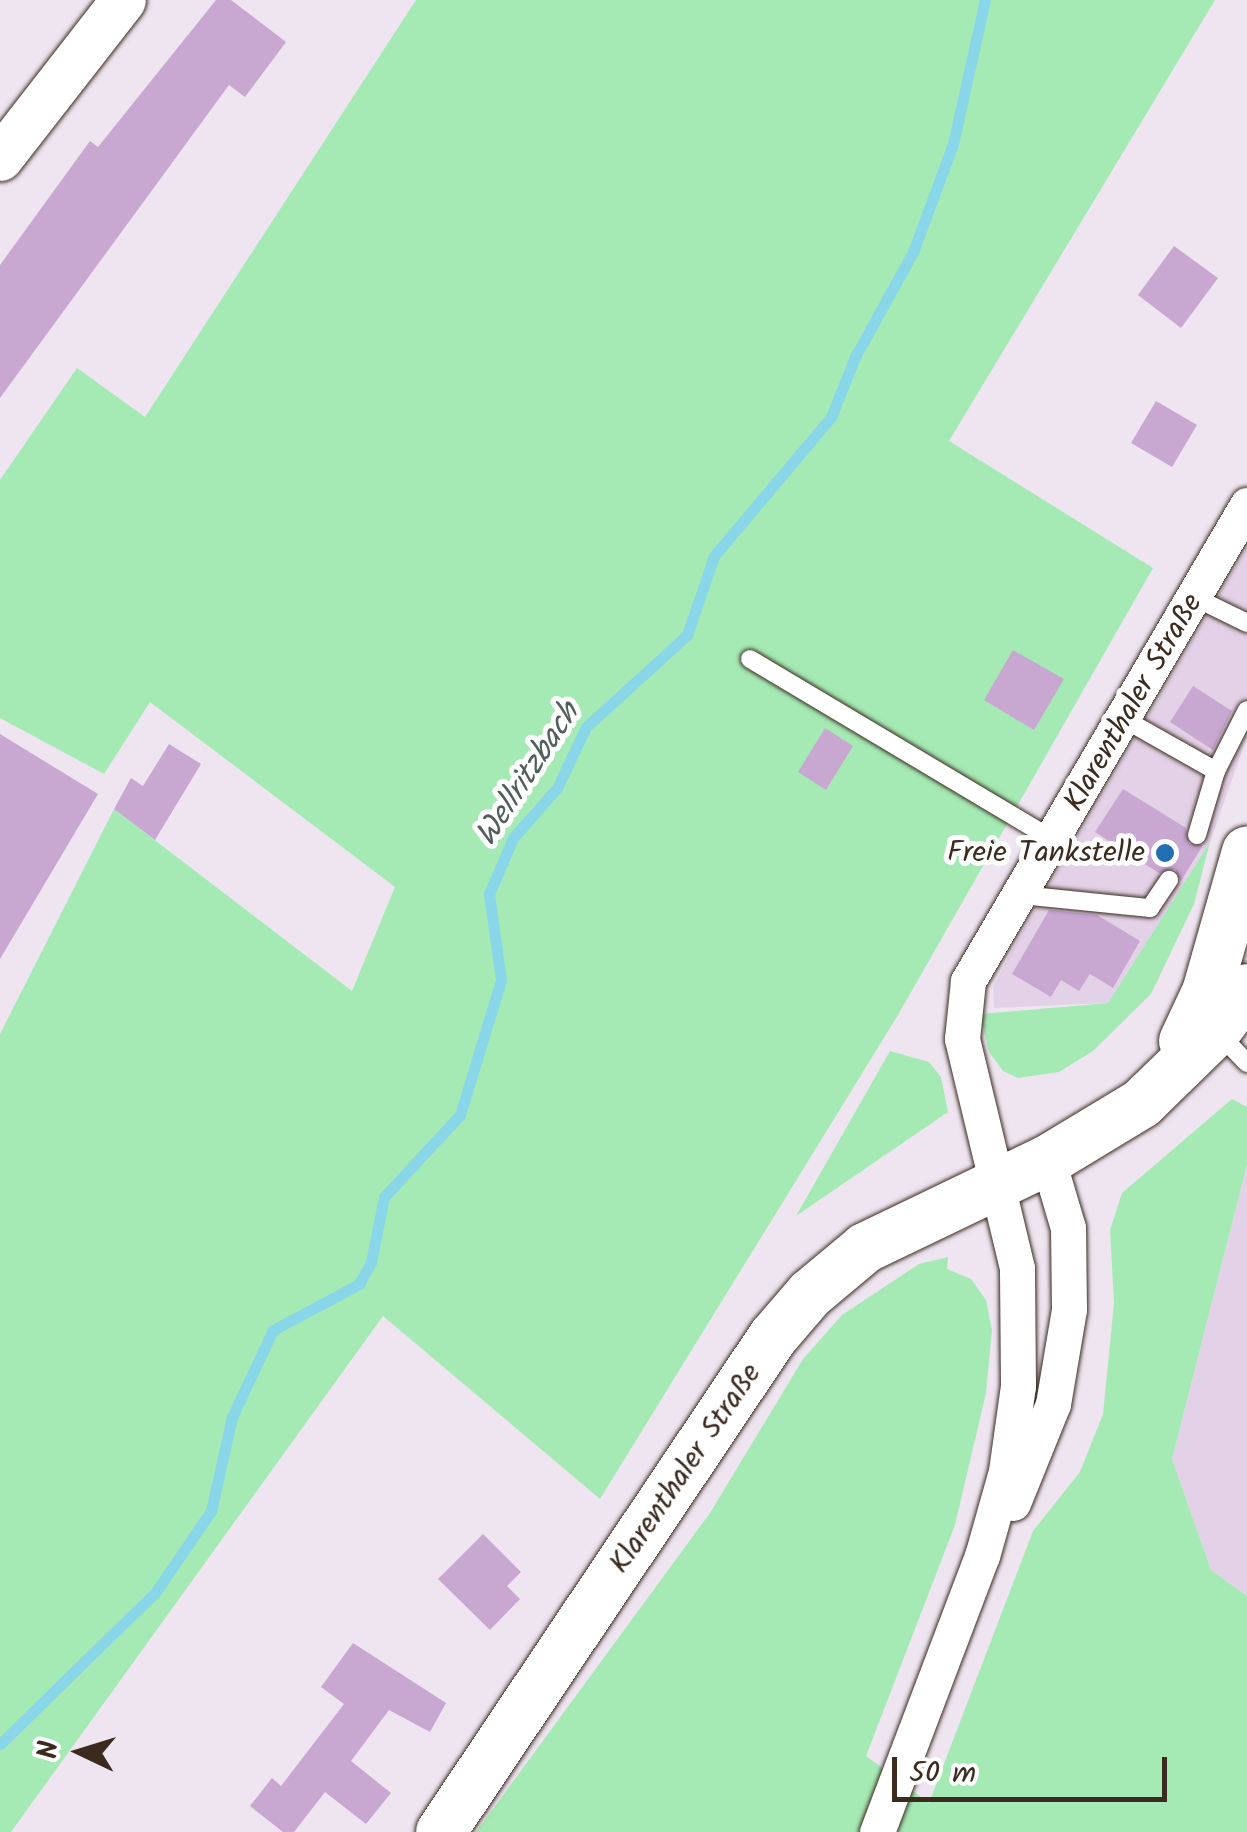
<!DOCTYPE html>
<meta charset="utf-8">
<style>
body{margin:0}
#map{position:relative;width:1247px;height:1832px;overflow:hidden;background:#eee5f1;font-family:Kalam,sans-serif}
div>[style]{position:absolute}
.built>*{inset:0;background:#e3d2e7}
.green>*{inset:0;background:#a5eab5}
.stream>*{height:11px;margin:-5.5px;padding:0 5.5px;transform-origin:5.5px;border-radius:5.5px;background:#89d6e8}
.building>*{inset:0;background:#c8a7d1}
.roads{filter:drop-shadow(0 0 2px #3b2a1e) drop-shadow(0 0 2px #3b2a1e)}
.service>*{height:18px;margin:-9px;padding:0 9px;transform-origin:9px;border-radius:9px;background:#fff}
.minor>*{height:35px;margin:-17.5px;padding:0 17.5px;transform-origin:17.5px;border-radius:17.5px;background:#fff}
.tertiary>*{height:45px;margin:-22.5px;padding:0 22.5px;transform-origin:22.5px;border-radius:22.5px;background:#fff}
.secondary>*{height:50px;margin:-25px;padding:0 25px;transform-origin:25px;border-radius:25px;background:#fff}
.dots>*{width:28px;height:28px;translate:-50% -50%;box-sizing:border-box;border:5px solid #fff;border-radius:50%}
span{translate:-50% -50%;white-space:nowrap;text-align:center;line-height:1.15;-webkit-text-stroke:10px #fff;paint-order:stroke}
.street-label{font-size:30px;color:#3b2a1e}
.poi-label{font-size:30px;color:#3b2a1e}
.right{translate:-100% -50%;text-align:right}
.water-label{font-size:32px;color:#525e5b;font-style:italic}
.north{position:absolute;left:30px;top:1702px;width:100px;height:100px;-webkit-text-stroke:8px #fff;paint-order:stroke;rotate:274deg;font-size:28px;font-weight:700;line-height:40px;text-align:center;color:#3b2a1e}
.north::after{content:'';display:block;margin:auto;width:35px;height:45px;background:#3b2a1e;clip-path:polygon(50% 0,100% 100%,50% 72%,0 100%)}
.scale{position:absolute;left:892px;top:1757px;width:275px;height:45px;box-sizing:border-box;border:5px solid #3b2a1e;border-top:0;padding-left:12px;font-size:30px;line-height:35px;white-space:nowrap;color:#3b2a1e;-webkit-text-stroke:8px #fff;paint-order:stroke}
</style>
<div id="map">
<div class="built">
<div style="clip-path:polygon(1247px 547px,1247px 737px,1210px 842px,1108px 1003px,994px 1008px,993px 987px,1020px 935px)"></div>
<div style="clip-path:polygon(1247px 1165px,1247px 1596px,1211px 1570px,1172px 1459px)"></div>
</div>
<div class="green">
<div style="clip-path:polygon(416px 0,1215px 0,949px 441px,1153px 568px,898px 1015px,600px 1499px,383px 1316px,11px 1832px,0 1832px,0 1034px,114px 809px,352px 991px,395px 887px,150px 702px,104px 774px,0 718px,0 480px,77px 368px,145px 417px)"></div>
<div style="clip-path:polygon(1210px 842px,1194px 904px,1151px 994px,1093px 1051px,1059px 1072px,1018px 1078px,1003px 1071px,989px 1052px,980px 1014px,1108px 1003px)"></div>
<div style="clip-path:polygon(890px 1051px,929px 1062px,941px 1077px,948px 1112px,796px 1216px)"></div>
<div style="clip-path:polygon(1232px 1099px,1247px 1107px,1247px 1165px,1172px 1459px,1211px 1570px,1247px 1596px,1247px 1832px,476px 1832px,710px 1513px,803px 1359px,842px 1315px,919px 1264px,948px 1257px,947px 1269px,971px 1279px,986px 1300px,992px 1330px,986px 1393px,955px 1525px,866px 1756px,929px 1803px,1033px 1531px,1080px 1472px,1103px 1414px,1114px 1303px,1110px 1230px,1122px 1193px)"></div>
</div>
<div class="stream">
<div style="left:0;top:1744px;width:216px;rotate:-44.3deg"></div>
<div style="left:155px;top:1593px;width:99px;rotate:-55.7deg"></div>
<div style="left:211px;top:1511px;width:96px;rotate:-77.4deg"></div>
<div style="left:232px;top:1417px;width:96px;rotate:-64.8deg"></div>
<div style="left:273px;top:1330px;width:98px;rotate:-28.1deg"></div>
<div style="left:359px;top:1284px;width:25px;rotate:-61deg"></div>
<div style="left:371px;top:1262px;width:66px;rotate:-78.7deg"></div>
<div style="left:384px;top:1197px;width:112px;rotate:-47.2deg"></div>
<div style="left:460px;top:1115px;width:141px;rotate:-73.1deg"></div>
<div style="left:501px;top:980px;width:87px;rotate:-97.9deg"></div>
<div style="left:489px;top:894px;width:61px;rotate:-66.8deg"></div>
<div style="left:513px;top:838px;width:67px;rotate:-48.7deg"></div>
<div style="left:557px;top:788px;width:68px;rotate:-64.6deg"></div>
<div style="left:586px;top:727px;width:137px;rotate:-42.3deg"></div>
<div style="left:687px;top:635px;width:83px;rotate:-71.1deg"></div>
<div style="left:714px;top:556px;width:182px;rotate:-49.9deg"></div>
<div style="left:831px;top:417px;width:65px;rotate:-68.2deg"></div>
<div style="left:855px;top:357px;width:120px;rotate:-61.1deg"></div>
<div style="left:913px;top:252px;width:115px;rotate:-69.7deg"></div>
<div style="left:953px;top:144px;width:148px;rotate:-77.5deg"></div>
</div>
<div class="building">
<div style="clip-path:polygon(216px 0,231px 0,286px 42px,245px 97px,229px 85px,0 398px,0 265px,90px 141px,98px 147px)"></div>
<div style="clip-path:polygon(1174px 246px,1218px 278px,1181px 328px,1138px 295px)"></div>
<div style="clip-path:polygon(1156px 401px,1197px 425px,1172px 467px,1131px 443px)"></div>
<div style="clip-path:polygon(1013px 650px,1064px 679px,1034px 730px,984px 700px)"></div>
<div style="clip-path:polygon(1193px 686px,1232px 711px,1213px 750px,1170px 722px)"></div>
<div style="clip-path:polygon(825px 728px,853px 746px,826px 790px,798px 772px)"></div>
<div style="clip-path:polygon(0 734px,98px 794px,0 959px)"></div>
<div style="clip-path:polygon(169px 744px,201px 764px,155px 840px,114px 809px,131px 778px,143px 786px)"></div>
<div style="clip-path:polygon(1123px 789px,1186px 828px,1189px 844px,1203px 845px,1181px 881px,1175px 869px,1159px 873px,1095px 832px)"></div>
<div style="clip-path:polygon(1049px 910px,1097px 915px,1140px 941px,1113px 988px,1090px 974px,1079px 991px,1061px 980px,1051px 997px,1012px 974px)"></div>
<div style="clip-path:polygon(483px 1534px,521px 1572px,507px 1586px,520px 1599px,490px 1630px,438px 1579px)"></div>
<div style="clip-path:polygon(353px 1643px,446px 1703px,430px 1732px,389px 1710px,351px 1761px,391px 1793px,366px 1824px,325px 1792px,294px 1832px,283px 1832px,250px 1806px,272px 1778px,281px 1786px,344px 1704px,321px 1687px)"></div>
</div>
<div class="roads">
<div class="service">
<div style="left:1194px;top:597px;width:59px;rotate:26.1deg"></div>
<div style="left:750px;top:659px;width:354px;rotate:30.8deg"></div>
<div style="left:1124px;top:719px;width:106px;rotate:29.5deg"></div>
<div style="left:1216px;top:771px;width:68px;rotate:-63.1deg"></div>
<div style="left:1197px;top:835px;width:67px;rotate:-73.5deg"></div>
<div style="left:1021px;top:895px;width:130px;rotate:5.8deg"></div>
<div style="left:1150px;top:908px;width:34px;rotate:-56deg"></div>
<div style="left:1220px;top:1035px;width:39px;rotate:46deg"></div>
</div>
<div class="minor">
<div style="left:1013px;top:1503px;width:107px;rotate:-68deg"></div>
<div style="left:1053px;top:1404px;width:96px;rotate:-80.4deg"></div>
<div style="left:1069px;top:1309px;width:81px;rotate:-90.7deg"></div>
<div style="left:1068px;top:1228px;width:71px;rotate:-106.4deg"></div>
<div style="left:877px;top:1832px;width:295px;rotate:-69.2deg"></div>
<div style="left:982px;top:1556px;width:88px;rotate:-74.2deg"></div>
<div style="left:1006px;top:1471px;width:86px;rotate:-82deg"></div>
<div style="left:1018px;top:1386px;width:118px;rotate:-90.5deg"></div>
<div style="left:1017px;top:1268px;width:236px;rotate:-103.5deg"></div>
<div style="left:962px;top:1039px;width:58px;rotate:-84.1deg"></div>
<div style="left:968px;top:981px;width:552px;rotate:-59.62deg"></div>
</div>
<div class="tertiary">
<div style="left:0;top:158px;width:200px;rotate:-52.1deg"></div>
</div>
<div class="secondary">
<div style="left:1184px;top:1041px;width:54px;rotate:-64.9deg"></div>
<div style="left:1207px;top:992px;width:146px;rotate:-74.1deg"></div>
<div style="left:441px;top:1832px;width:596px;rotate:-56.15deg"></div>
<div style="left:773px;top:1337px;width:57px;rotate:-49.3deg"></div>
<div style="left:810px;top:1294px;width:72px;rotate:-39.9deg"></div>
<div style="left:865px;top:1248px;width:203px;rotate:-25.7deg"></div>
<div style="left:1048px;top:1160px;width:110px;rotate:-31.2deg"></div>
<div style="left:1142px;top:1103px;width:103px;rotate:-44.2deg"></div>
<div style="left:1216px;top:1031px;width:52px;rotate:-53.6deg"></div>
</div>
</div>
<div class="dots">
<div style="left:1165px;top:853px;background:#1f6fb2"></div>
</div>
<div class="street-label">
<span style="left:1134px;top:703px;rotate:-60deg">Klarenthaler Straße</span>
<span style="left:686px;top:1469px;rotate:-56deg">Klarenthaler Straße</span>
</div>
<div class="poi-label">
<span class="right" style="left:1145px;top:853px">Freie Tankstelle</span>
</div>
<div class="water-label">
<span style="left:529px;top:775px;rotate:-57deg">Wellritzbach</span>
</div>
<div class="north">N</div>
<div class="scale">50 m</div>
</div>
